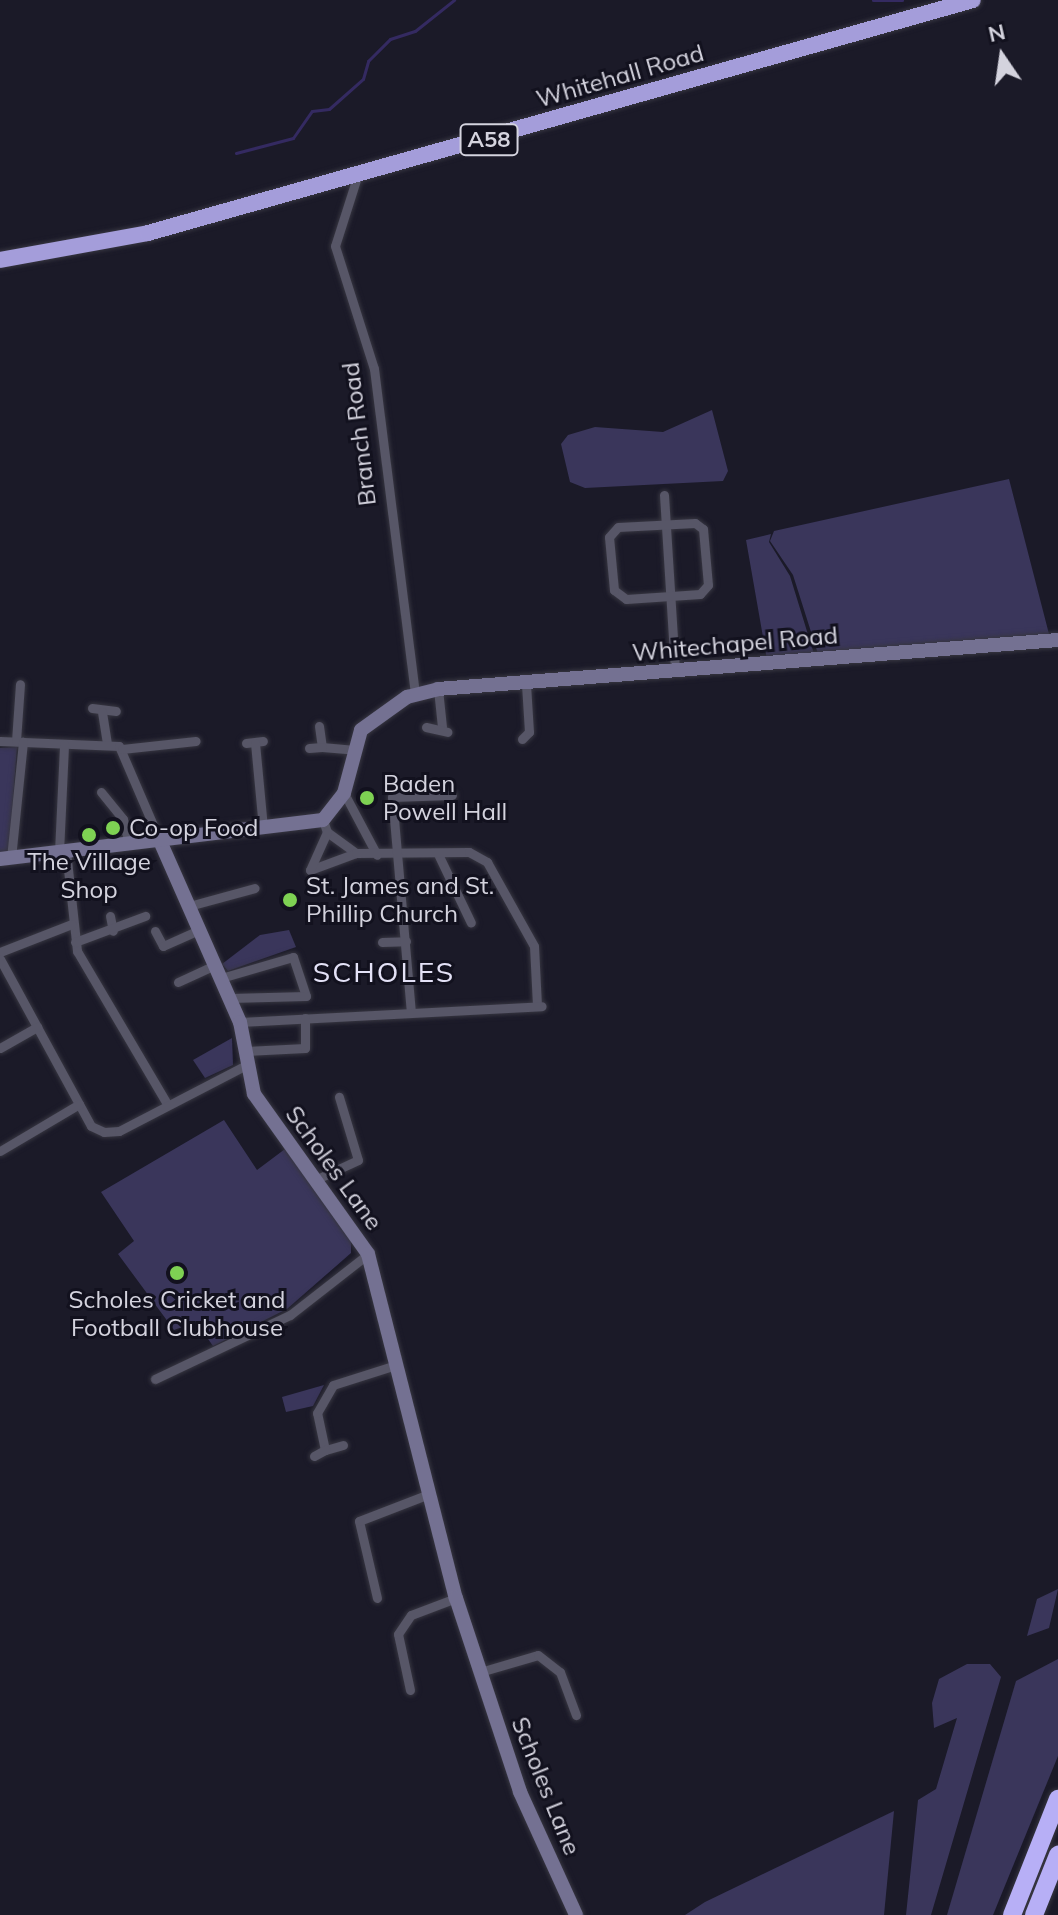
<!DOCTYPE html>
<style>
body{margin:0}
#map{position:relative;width:1058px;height:1915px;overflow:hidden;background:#1b1a28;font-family:Mulish,sans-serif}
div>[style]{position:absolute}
.green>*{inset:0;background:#3a365b}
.stream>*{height:3px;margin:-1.5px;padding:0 1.5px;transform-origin:1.5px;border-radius:1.5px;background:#342a61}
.roads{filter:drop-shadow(0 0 2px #373641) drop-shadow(0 0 2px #373641)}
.minor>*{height:9px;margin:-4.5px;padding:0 4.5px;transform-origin:4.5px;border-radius:4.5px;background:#575667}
.secondary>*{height:14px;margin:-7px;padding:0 7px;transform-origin:7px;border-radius:7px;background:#747192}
.trunk>*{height:16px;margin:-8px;padding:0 8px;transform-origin:8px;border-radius:8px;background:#a49dda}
.motorway>*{height:18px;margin:-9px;padding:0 9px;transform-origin:9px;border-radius:9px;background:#b7aff6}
.dots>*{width:22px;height:22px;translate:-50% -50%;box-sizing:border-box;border:4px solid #12111e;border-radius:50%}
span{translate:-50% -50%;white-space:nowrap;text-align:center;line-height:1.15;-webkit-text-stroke:6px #12111e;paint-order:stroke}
.shield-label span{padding:2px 6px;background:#12111e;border:2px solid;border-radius:6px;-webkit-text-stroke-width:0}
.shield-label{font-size:22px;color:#d4d3de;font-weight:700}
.street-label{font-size:24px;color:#d4d3de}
.poi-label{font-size:24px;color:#d4d3de}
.left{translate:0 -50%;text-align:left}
.quarter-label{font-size:28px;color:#e3e1f6;letter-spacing:2px}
.north{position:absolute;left:962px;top:16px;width:80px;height:80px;-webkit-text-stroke:6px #12111e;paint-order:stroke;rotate:347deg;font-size:22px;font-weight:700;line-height:32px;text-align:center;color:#d4d3de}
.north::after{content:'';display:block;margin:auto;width:28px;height:36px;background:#d4d3de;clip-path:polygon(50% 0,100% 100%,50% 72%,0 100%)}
</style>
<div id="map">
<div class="green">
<div style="clip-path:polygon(712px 410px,728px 471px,723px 481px,585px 488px,570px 482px,561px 444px,568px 435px,595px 427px,663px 432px)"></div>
<div style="clip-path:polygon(1009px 479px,1049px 634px,818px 654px,793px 575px,770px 541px,774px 531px)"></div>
<div style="clip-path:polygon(771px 534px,769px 542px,790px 576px,814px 654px,767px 660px,746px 540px)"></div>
<div style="clip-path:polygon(17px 747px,9px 851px,0 852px,0 748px)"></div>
<div style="clip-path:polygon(289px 930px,296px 947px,228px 971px,222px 964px,260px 935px)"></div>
<div style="clip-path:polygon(232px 1038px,233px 1065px,205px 1078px,193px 1060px)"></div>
<div style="clip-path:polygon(224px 1120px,257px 1170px,285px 1149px,351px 1241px,351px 1253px,287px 1309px,213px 1346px,196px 1322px,174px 1330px,118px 1254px,134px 1241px,101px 1192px)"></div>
<div style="clip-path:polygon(324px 1385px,313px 1406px,286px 1412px,282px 1397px)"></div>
<div style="clip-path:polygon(1058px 1589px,1049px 1628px,1027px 1636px,1037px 1599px)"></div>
<div style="clip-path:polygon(1058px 1659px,1058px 1756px,993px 1915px,947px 1915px,1016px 1681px)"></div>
<div style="clip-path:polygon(967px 1664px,990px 1664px,1001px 1677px,931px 1915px,906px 1915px,918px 1800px,936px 1789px,957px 1718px,934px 1728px,932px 1703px,939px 1679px)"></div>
<div style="clip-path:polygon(894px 1811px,884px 1915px,685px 1915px,705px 1902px)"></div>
</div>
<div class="stream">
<div style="left:873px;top:0;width:29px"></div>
<div style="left:236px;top:153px;width:59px;rotate:-14.7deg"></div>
<div style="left:293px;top:138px;width:33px;rotate:-55deg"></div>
<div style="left:312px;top:111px;width:17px;rotate:-7deg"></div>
<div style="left:329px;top:109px;width:45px;rotate:-41.4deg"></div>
<div style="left:363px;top:79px;width:19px;rotate:-74deg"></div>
<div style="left:368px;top:61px;width:31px;rotate:-45deg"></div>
<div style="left:390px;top:39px;width:26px;rotate:-18deg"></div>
<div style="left:415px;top:31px;width:50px;rotate:-38.5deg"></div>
</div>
<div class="roads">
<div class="minor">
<div style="left:357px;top:177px;width:72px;rotate:107.7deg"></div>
<div style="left:335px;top:246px;width:129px;rotate:72.4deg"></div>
<div style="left:374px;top:369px;width:328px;rotate:82.8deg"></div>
<div style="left:664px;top:495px;width:175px;rotate:86.4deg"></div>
<div style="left:695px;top:523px;width:10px;rotate:37deg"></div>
<div style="left:703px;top:529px;width:56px;rotate:84.9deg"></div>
<div style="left:708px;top:585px;width:12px;rotate:132deg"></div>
<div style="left:700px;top:594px;width:74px;rotate:176.1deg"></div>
<div style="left:626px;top:599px;width:15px;rotate:-143deg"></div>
<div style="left:614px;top:590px;width:53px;rotate:-95.4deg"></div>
<div style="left:609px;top:537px;width:13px;rotate:-48deg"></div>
<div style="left:618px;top:527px;width:77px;rotate:-3deg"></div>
<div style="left:438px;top:689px;width:38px;rotate:84deg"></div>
<div style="left:92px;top:708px;width:24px;rotate:7deg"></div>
<div style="left:102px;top:712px;width:33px;rotate:81deg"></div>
<div style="left:319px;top:726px;width:21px;rotate:82deg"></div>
<div style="left:322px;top:747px;width:33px;rotate:5deg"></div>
<div style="left:426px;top:727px;width:22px;rotate:13deg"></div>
<div style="left:522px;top:739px;width:10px;rotate:-45deg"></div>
<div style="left:529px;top:732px;width:48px;rotate:-93.6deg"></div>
<div style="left:0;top:741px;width:119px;rotate:2.4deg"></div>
<div style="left:119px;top:746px;width:103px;rotate:66.7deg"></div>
<div style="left:16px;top:741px;width:57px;rotate:-86deg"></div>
<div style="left:246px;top:743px;width:17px;rotate:-7deg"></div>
<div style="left:255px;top:743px;width:85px;rotate:84.6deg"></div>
<div style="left:309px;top:748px;width:13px;rotate:-4deg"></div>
<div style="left:122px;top:749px;width:74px;rotate:-6.2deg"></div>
<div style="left:101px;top:792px;width:35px;rotate:51deg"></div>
<div style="left:123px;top:819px;width:26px;rotate:77deg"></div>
<div style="left:344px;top:793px;width:70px;rotate:62deg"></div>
<div style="left:323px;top:820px;width:13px;rotate:72deg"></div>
<div style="left:327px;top:832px;width:36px;rotate:36deg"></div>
<div style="left:66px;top:851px;width:101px;rotate:83.7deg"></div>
<div style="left:77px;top:951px;width:178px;rotate:59.5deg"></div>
<div style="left:59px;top:852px;width:108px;rotate:-87.3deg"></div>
<div style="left:438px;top:854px;width:76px;rotate:64.4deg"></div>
<div style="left:11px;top:858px;width:117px;rotate:-84.1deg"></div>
<div style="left:310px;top:870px;width:49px;rotate:-20.3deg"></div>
<div style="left:356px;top:853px;width:113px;rotate:-0.5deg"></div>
<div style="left:469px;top:852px;width:21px;rotate:29deg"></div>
<div style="left:487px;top:862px;width:96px;rotate:60.8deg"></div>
<div style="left:534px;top:946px;width:60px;rotate:87.1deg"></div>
<div style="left:310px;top:870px;width:42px;rotate:-65.9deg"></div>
<div style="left:189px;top:906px;width:68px;rotate:-15.3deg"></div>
<div style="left:110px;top:916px;width:15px;rotate:79deg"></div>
<div style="left:155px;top:931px;width:17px;rotate:62deg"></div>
<div style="left:163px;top:946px;width:39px;rotate:-24deg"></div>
<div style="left:75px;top:942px;width:75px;rotate:-20.4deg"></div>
<div style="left:382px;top:942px;width:24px;rotate:-2deg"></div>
<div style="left:0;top:952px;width:77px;rotate:-21.3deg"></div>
<div style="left:0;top:959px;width:190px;rotate:61.4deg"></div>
<div style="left:91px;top:1126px;width:14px;rotate:25deg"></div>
<div style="left:104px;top:1132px;width:15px;rotate:-4deg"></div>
<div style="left:119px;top:1131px;width:145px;rotate:-27.4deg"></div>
<div style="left:221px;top:978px;width:75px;rotate:-16.3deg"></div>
<div style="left:293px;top:957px;width:41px;rotate:71.6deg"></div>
<div style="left:306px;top:996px;width:76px;rotate:178.5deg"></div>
<div style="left:178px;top:982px;width:41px;rotate:-24.7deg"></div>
<div style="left:411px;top:1013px;width:217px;rotate:-95deg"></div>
<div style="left:392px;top:797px;width:60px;rotate:-1.9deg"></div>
<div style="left:240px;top:1022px;width:302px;rotate:-3deg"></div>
<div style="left:0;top:1048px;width:43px;rotate:-29.6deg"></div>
<div style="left:246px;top:1051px;width:59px;rotate:-2.9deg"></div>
<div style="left:305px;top:1048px;width:30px;rotate:-90deg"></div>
<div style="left:0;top:1151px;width:92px;rotate:-30.7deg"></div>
<div style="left:317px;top:1179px;width:45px;rotate:-24.9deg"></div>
<div style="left:358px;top:1160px;width:66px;rotate:-106.8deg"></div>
<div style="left:155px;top:1379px;width:149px;rotate:-25.4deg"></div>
<div style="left:290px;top:1315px;width:99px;rotate:-38deg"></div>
<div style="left:343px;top:1445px;width:19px;rotate:164deg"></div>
<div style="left:325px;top:1450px;width:38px;rotate:-102deg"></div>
<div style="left:317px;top:1413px;width:32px;rotate:-60deg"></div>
<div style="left:333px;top:1385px;width:66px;rotate:-17.6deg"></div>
<div style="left:314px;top:1456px;width:13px;rotate:-29deg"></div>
<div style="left:377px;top:1598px;width:79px;rotate:-103.2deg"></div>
<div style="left:359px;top:1521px;width:75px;rotate:-21.1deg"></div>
<div style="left:480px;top:1672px;width:60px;rotate:-16.3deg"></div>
<div style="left:538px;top:1655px;width:28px;rotate:38deg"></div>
<div style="left:560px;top:1672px;width:46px;rotate:69.6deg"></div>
<div style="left:410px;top:1690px;width:57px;rotate:-102.1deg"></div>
<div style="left:398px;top:1634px;width:23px;rotate:-56deg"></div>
<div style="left:411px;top:1615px;width:48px;rotate:-20.7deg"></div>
</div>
<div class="secondary">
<div style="left:160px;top:841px;width:198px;rotate:66.2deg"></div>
<div style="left:240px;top:1022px;width:73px;rotate:79deg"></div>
<div style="left:254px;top:1094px;width:196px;rotate:54.5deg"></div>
<div style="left:368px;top:1254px;width:355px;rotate:75.7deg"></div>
<div style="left:456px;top:1598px;width:204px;rotate:71.7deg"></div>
<div style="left:520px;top:1792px;width:135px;rotate:65.5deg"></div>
<div style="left:0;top:859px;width:325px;rotate:-6.9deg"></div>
<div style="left:323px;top:820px;width:34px;rotate:-52deg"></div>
<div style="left:344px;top:793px;width:65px;rotate:-74.9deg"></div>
<div style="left:361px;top:730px;width:57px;rotate:-35.7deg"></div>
<div style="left:407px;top:697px;width:32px;rotate:-14deg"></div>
<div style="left:438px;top:689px;width:622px;rotate:-4.52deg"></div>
</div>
<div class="trunk">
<div style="left:0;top:260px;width:150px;rotate:-10.3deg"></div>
<div style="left:148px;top:233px;width:857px;rotate:-15.77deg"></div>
</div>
<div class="motorway">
<div style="left:1012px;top:1915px;width:125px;rotate:-68.4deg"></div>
<div style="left:1034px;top:1915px;width:65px;rotate:-68.2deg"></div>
</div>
</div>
<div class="dots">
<div style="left:367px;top:798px;background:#7ed153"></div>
<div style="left:113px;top:828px;background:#7ed153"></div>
<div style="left:89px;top:835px;background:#7ed153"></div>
<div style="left:290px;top:900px;background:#7ed153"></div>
<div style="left:177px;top:1273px;background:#7ed153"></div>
</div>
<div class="shield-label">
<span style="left:489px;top:140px">A58</span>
</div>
<div class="street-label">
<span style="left:620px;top:76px;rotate:-16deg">Whitehall Road</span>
<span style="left:359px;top:434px;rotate:-97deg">Branch Road</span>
<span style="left:735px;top:644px;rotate:-5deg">Whitechapel Road</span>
<span style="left:334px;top:1168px;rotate:54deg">Scholes Lane</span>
<span style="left:546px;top:1786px;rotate:68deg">Scholes Lane</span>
</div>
<div class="poi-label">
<span class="left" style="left:383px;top:798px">Baden<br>Powell Hall</span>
<span class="left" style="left:129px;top:828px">Co-op Food</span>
<span style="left:89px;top:876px">The Village<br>Shop</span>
<span class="left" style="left:306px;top:900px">St. James and St.<br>Phillip Church</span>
<span style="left:177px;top:1314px">Scholes Cricket and<br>Football Clubhouse</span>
</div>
<div class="quarter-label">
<span style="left:384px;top:972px">SCHOLES</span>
</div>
<div class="north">N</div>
</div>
